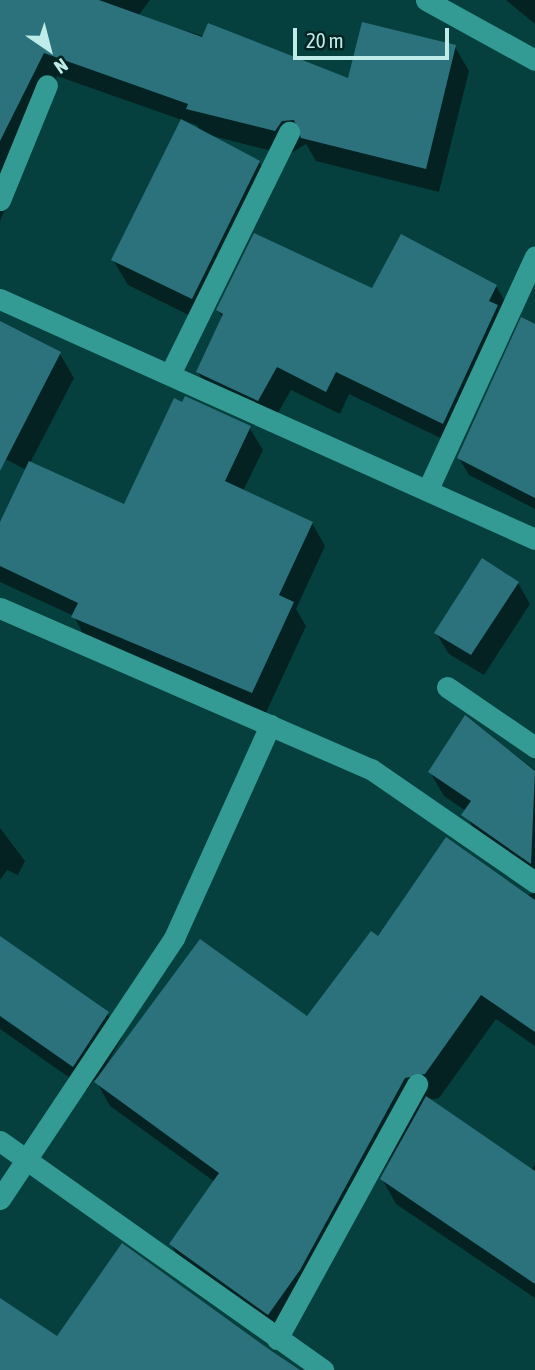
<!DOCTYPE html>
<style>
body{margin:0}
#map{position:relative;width:535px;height:1370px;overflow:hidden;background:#06403e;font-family:"Asap Condensed",sans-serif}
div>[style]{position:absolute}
.shadow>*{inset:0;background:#0007}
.building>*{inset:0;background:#2b727d}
.minor>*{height:21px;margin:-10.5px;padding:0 10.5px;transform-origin:10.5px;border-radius:10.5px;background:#349a94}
span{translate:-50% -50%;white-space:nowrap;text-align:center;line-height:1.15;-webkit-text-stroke:7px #042423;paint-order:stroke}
.north{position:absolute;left:14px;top:14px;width:70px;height:70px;-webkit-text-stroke:5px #042423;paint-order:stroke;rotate:145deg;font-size:19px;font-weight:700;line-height:28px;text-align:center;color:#bfece8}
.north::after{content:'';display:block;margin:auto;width:24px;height:32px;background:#bfece8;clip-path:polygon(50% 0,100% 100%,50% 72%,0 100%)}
.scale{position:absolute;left:293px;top:28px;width:156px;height:32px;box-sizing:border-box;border:4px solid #bfece8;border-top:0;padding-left:9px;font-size:21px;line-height:24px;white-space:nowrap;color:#bfece8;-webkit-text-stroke:5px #042423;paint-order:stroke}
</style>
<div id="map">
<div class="shadow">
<div style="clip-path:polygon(evenodd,0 0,150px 0,138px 16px,349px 81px,455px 47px,469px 71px,439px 192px,316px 161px,306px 144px,288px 155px,209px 135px,259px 162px,274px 188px,207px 324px,128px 285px,113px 260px,182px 120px,57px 76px,14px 163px,20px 172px,0 221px,0 0,184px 121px,197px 125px,201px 132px,184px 121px)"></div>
<div style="clip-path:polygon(506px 0,535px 0,535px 24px)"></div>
<div style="clip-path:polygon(496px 286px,510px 310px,457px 446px,349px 394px,340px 414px,291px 390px,272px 423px,211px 396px,198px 372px,223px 319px,218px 310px,373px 290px)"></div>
<div style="clip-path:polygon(0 323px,60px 354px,74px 378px,30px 463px,125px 506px,249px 427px,263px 450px,243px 491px,312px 523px,325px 546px,296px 609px,306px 626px,265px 715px,86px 640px,74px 616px,0 582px,0 526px,26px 470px,0 456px)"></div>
<div style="clip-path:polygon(535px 325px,535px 509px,469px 475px,459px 458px)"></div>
<div style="clip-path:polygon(518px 583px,530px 604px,484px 675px,449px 654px,436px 633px)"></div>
<div style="clip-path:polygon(466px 718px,535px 770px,535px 880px,477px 840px,466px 811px,444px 796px,430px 772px)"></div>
<div style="clip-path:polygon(0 828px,25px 861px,18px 875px,7px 870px,0 880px)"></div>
<div style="clip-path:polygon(535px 893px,535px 1046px,496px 1019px,439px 1098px,429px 1100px,531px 1170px,535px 1165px,535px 1298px,396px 1204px,382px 1179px,425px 1101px,282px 1338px,185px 1269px,171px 1244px,215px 1182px,110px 1106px,95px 1079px,87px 1090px,0 1029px,0 938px,107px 1013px,122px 1038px,98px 1079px,307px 1018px,379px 938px)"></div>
</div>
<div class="building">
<div style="clip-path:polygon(0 0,99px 0,202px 37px,208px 23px,348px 78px,362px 22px,456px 45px,426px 169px,301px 138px,294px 120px,282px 121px,275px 131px,186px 109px,188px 104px,44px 53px,0 141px)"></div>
<div style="clip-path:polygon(181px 119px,260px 161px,192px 299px,111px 260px)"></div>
<div style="clip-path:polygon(254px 233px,372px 288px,401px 234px,497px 285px,489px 301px,498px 305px,443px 424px,336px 372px,326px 392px,277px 367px,258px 401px,196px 372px,223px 314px,216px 310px)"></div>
<div style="clip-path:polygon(521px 317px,535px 324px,535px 498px,457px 458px)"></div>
<div style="clip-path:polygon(0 321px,61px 352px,0 471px)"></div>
<div style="clip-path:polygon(185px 396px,251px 426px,225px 481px,313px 522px,279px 595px,294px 602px,252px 693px,71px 617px,78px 603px,0 566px,0 522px,29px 461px,124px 504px,174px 398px,182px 402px)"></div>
<div style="clip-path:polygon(482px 558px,519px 582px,471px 655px,434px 633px)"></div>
<div style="clip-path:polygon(465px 715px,535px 771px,531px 864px,461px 815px,471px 801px,428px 772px)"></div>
<div style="clip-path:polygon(446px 837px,535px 900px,535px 1032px,481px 995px,425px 1074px,405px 1078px,300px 1270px,268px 1315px,169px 1244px,219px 1173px,94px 1082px,200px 939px,307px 1016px,371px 931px,378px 936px)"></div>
<div style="clip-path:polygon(0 936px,109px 1012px,73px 1067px,0 1016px)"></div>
<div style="clip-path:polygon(426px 1096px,535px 1171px,535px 1284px,380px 1179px)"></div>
<div style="clip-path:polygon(122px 1243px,270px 1350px,300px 1370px,0 1370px,0 1298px,57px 1336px)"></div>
</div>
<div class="minor">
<div style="left:426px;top:0;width:124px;rotate:28.8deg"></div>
<div style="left:0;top:200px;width:124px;rotate:-67.8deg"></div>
<div style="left:0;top:299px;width:586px;rotate:24.16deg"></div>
<div style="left:170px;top:374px;width:270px;rotate:-63.8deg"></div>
<div style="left:428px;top:489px;width:256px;rotate:-65.3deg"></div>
<div style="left:0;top:608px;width:404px;rotate:23.5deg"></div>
<div style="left:371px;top:769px;width:199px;rotate:34.6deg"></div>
<div style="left:447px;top:687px;width:107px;rotate:34.3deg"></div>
<div style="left:0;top:1141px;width:396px;rotate:35.3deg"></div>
<div style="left:0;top:1199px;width:314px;rotate:-56.3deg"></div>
<div style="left:174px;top:938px;width:234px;rotate:-65.7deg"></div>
<div style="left:277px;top:1339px;width:291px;rotate:-61.2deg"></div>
</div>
<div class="north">N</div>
<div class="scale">20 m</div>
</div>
